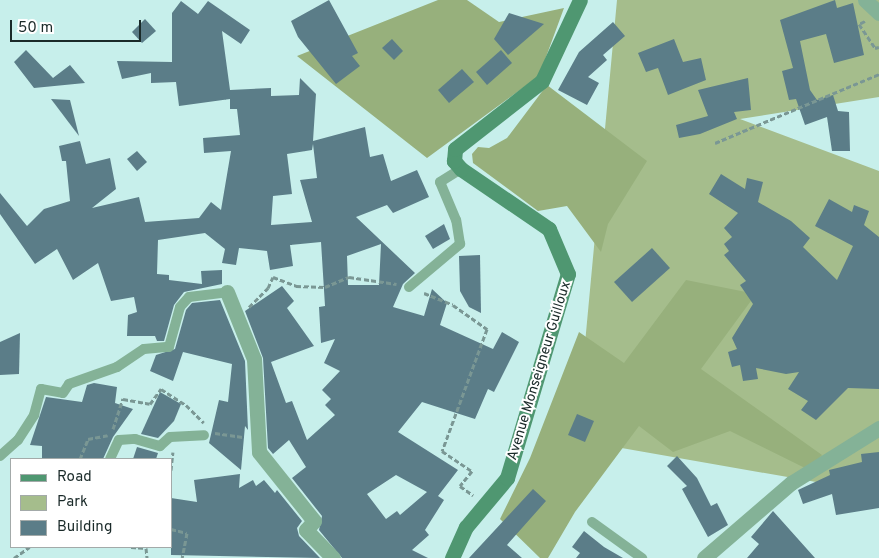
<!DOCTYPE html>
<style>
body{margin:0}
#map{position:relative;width:879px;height:558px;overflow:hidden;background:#c7efeb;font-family:Overpass,sans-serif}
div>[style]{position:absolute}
.green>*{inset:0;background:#a5bd8c}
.forest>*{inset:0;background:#97b07c}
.building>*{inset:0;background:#5b7d88}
.path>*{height:3px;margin-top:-1.5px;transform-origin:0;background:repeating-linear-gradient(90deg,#7a9794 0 5px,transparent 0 7.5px)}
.lane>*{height:10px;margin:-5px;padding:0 5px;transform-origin:5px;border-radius:5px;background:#84b297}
.street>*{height:15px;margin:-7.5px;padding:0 7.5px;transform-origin:7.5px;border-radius:7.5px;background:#84b297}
.secondary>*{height:15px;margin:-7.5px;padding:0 7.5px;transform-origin:7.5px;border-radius:7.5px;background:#4f9771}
span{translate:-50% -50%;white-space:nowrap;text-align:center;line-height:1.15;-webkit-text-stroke:4px #fff;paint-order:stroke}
.street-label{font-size:14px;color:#1a2a29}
.legend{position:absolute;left:10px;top:458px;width:162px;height:90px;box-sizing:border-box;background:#fff;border:1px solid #a3aaa9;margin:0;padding:6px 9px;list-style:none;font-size:15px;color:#1a2a29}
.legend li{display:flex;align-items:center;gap:10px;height:25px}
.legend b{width:25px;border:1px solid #a3aaa9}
.scale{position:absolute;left:10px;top:20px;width:131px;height:22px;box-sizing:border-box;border:2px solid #1a2a29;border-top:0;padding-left:6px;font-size:15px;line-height:18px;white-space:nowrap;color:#1a2a29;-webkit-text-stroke:4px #fff;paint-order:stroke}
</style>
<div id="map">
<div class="green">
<div style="clip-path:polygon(617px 0,879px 0,879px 97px,740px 119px,879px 171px,879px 493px,576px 440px)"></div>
</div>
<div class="forest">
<div style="clip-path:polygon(438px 0,467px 0,499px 22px,564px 8px,539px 76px,427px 158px,297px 56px)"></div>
<div style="clip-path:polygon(547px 85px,647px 161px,608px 224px,601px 252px,567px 206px,538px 211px,473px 163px,472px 154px,478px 147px,489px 148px,507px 138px)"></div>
<div style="clip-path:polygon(686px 280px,756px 294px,701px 369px,822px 455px,809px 470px,730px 431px,673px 452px,639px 426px,575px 512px,548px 558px,540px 558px,500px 519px,530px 458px,579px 332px,624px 363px)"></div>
</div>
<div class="building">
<div style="clip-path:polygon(329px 0,358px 53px,352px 56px,360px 66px,336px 84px,298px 37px,291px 21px)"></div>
<div style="clip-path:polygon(835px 0,837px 8px,853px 3px,864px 55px,834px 63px,826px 34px,800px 41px,810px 90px,817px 100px,833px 95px,838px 111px,849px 112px,850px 151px,832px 151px,827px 117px,805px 125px,796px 99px,789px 100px,782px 71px,793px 68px,780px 20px)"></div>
<div style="clip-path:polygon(evenodd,181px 1px,198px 14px,208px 1px,250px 30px,241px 44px,222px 31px,230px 90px,271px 88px,271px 96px,299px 95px,300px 78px,316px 94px,313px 141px,365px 127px,370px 157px,383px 154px,391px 181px,417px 170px,429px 197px,393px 213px,387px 205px,356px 217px,415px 273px,403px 284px,393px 307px,424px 316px,432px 289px,447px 303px,440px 325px,493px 349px,502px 332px,519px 342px,494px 392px,488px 389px,475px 419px,422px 402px,398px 432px,458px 470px,438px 496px,444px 500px,425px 530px,429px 535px,412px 550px,428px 558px,342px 558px,319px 530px,322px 516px,292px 478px,306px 467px,289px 440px,273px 454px,268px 448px,263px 358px,245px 311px,282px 286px,294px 301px,287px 308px,314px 346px,271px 362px,286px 403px,292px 401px,307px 440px,335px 415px,325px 405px,331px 399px,322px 390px,340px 371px,324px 363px,335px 339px,321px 343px,319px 307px,325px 306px,321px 242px,290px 245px,293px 266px,270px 270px,267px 251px,239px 248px,236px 265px,222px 263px,225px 249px,205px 233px,158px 240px,157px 274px,169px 275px,169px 280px,202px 284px,201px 271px,222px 270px,222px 284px,184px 292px,174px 305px,164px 341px,157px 341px,155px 336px,127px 336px,128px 315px,137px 312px,134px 297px,111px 301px,98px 263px,73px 280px,57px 249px,35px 264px,0 214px,0 193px,27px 226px,44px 209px,70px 201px,66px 161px,62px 161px,59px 146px,80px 141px,86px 164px,110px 158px,116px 189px,92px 208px,139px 197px,145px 222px,199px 218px,211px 202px,221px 210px,231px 151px,204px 153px,203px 138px,240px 135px,237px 109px,230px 109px,230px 99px,179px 106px,176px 82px,151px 83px,151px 73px,122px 79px,117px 61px,172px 62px,172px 13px,181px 1px,313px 144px,317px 178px,300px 180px,312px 222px,271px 225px,273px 196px,292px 194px,287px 154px,312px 150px,313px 144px,181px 1px,381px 244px,379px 285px,348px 285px,347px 256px,381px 244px,181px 1px,396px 475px,427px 492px,400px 515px,397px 511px,386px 519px,367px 494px,396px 475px)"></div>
<div style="clip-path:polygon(509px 13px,544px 24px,508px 55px,494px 39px)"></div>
<div style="clip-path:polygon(145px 19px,156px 31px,142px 43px,132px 32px)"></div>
<div style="clip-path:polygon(613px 22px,625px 36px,603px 55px,607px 60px,588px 77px,599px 83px,587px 105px,558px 90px,579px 52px)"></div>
<div style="clip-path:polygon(392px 39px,403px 51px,394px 60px,382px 48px)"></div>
<div style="clip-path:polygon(674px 39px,683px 62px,701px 58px,706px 80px,668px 95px,658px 68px,646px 72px,638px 53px)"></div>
<div style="clip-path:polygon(26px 50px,53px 78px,70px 65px,85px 83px,34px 88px,14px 62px)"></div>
<div style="clip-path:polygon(501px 50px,512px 63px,487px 85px,476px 72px)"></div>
<div style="clip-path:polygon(462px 69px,474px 82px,449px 103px,438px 90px)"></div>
<div style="clip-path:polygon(748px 78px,751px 110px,734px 112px,737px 119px,700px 134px,679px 138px,676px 125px,708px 116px,698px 90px)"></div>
<div style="clip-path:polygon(51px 99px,70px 100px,79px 136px)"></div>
<div style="clip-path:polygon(137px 151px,147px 162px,137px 171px,127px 159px)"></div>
<div style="clip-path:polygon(721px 174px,745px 189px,747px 178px,763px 182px,758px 202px,791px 221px,810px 238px,803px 247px,837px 280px,853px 246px,815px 226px,829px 199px,852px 212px,854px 205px,869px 211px,864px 225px,879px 237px,879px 389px,848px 388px,816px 420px,801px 410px,808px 401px,788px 389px,799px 372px,786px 374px,756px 368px,758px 379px,743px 381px,740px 365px,732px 367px,728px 352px,737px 349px,732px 338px,753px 304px,740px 285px,746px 281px,724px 255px,729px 251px,724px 244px,732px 237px,724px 228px,738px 213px,709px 194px)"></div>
<div style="clip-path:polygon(444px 224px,450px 239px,433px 249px,425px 236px)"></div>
<div style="clip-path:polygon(652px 248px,670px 268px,632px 302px,614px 282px)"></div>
<div style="clip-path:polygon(480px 255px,481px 313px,469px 307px,460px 291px,459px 256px)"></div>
<div style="clip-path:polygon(220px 300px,245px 361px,248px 430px,245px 426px,241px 470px,209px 443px,219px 400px,228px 402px,232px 364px,183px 352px,173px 381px,150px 371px,156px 355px,175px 349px,186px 310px,192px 303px)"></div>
<div style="clip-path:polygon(20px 333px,19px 374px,0 375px,0 342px)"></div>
<div style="clip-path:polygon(94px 383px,117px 387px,115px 403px,133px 409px,113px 437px,103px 459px,42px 459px,42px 446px,30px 445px,46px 397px,82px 402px,87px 385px)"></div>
<div style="clip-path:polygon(160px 392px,181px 404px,174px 421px,158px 438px,141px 434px)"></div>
<div style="clip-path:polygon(577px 414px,594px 421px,585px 442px,568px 435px)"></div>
<div style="clip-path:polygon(137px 447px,158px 453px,156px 459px,133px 459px)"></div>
<div style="clip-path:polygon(879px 452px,879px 508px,836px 515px,832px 494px,803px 504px,798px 490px,830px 475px,829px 470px,862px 462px,861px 454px)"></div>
<div style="clip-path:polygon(677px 456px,697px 478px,711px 506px,717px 503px,728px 525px,708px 537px,682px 489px,687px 486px,667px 466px)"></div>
<div style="clip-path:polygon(240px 474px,239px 488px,253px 480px,256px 486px,264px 480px,275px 493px,277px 490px,302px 521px,297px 528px,299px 536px,320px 558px,171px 555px,171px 498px,197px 502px,194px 480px)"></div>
<div style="clip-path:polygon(533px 489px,546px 501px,507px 545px,522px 558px,469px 558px)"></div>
<div style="clip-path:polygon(773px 511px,815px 558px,747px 558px,759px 544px,751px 537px)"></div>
<div style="clip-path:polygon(584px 531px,604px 547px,623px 558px,576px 558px,580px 553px,572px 547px)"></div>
</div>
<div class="path">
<div style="left:865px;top:21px;width:7px;rotate:153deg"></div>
<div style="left:859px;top:24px;width:29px;rotate:56deg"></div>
<div style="left:875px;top:48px;width:4px;rotate:-14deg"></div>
<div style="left:715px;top:143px;width:178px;rotate:-22.8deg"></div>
<div style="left:424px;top:293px;width:31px;rotate:22deg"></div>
<div style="left:453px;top:305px;width:42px;rotate:35.2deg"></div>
<div style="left:487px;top:329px;width:130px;rotate:110.2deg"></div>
<div style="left:442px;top:451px;width:36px;rotate:34deg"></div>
<div style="left:472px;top:471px;width:19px;rotate:129deg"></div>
<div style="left:460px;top:486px;width:16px;rotate:35deg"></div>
<div style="left:249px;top:307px;width:27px;rotate:-45deg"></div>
<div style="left:268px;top:288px;width:12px;rotate:-66deg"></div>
<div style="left:273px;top:277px;width:25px;rotate:21deg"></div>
<div style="left:296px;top:286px;width:29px;rotate:2deg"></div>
<div style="left:325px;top:287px;width:26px;rotate:-23deg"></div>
<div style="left:349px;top:277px;width:48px;rotate:8.5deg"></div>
<div style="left:113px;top:429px;width:32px;rotate:-72deg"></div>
<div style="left:123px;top:399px;width:27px;rotate:10deg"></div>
<div style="left:150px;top:404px;width:19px;rotate:-54deg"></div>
<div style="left:161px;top:389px;width:30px;rotate:33deg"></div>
<div style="left:186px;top:405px;width:25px;rotate:45deg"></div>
<div style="left:215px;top:433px;width:28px;rotate:8deg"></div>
<div style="left:80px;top:459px;width:22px;rotate:-68deg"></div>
<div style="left:88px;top:439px;width:20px;rotate:-11deg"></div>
<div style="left:171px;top:470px;width:18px;rotate:-84deg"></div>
<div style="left:171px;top:529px;width:16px;rotate:14deg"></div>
<div style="left:187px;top:533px;width:25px;rotate:101deg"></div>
<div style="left:131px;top:547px;width:15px;rotate:4deg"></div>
<div style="left:146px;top:548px;width:10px;rotate:84deg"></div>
<div style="left:14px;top:558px;width:19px;rotate:-35deg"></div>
</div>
<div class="lane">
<div style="left:409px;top:287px;width:67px;rotate:-40.1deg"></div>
<div style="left:460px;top:244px;width:24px;rotate:-99deg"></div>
<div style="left:456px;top:220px;width:41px;rotate:-112.8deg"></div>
<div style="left:440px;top:182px;width:25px;rotate:-32deg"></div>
<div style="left:0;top:456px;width:24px;rotate:-42deg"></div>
<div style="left:18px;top:440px;width:30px;rotate:-57deg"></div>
<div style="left:34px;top:415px;width:27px;rotate:-75deg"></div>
<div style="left:41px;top:389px;width:22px;rotate:10deg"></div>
<div style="left:63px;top:393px;width:11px;rotate:-56deg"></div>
<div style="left:69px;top:384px;width:51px;rotate:-19.5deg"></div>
<div style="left:117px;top:367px;width:32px;rotate:-34deg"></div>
<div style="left:144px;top:349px;width:25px;rotate:-5deg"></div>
<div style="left:169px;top:347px;width:41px;rotate:-74.6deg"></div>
<div style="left:180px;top:307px;width:13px;rotate:-48deg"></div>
<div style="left:189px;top:297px;width:38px;rotate:-7deg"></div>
<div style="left:110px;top:459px;width:21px;rotate:-65deg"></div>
<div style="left:119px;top:440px;width:16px;rotate:-4deg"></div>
<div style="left:135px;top:439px;width:26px;rotate:16deg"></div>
<div style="left:160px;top:446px;width:13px;rotate:-42deg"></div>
<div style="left:170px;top:437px;width:34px;rotate:-3deg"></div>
<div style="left:592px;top:522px;width:62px;rotate:35.8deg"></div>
</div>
<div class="street">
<div style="left:865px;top:0;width:19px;rotate:43deg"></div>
<div style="left:227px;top:292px;width:72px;rotate:68.1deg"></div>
<div style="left:254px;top:359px;width:93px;rotate:86.9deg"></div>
<div style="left:259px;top:452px;width:88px;rotate:51.4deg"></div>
<div style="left:314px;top:521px;width:12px;rotate:132deg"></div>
<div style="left:306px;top:530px;width:39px;rotate:46deg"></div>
<div style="left:704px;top:558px;width:115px;rotate:-40.8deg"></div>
<div style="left:791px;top:483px;width:104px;rotate:-32deg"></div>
</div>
<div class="secondary">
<div style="left:452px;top:558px;width:34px;rotate:-66deg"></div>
<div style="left:466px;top:527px;width:64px;rotate:-50.1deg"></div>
<div style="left:507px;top:478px;width:213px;rotate:-73.4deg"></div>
<div style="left:568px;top:274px;width:49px;rotate:-112.9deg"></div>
<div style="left:549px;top:229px;width:107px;rotate:-145.7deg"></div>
<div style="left:461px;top:169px;width:11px;rotate:-131deg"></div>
<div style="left:454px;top:161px;width:12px;rotate:-85deg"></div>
<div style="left:455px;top:149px;width:110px;rotate:-38deg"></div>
<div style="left:542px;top:81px;width:89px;rotate:-64.9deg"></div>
</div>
<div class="street-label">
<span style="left:540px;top:371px;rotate:-73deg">Avenue Monseigneur Guilloux</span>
</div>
<ul class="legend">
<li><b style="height:6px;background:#4f9771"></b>Road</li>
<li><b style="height:14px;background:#a5bd8c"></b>Park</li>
<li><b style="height:14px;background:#5b7d88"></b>Building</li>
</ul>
<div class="scale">50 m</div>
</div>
